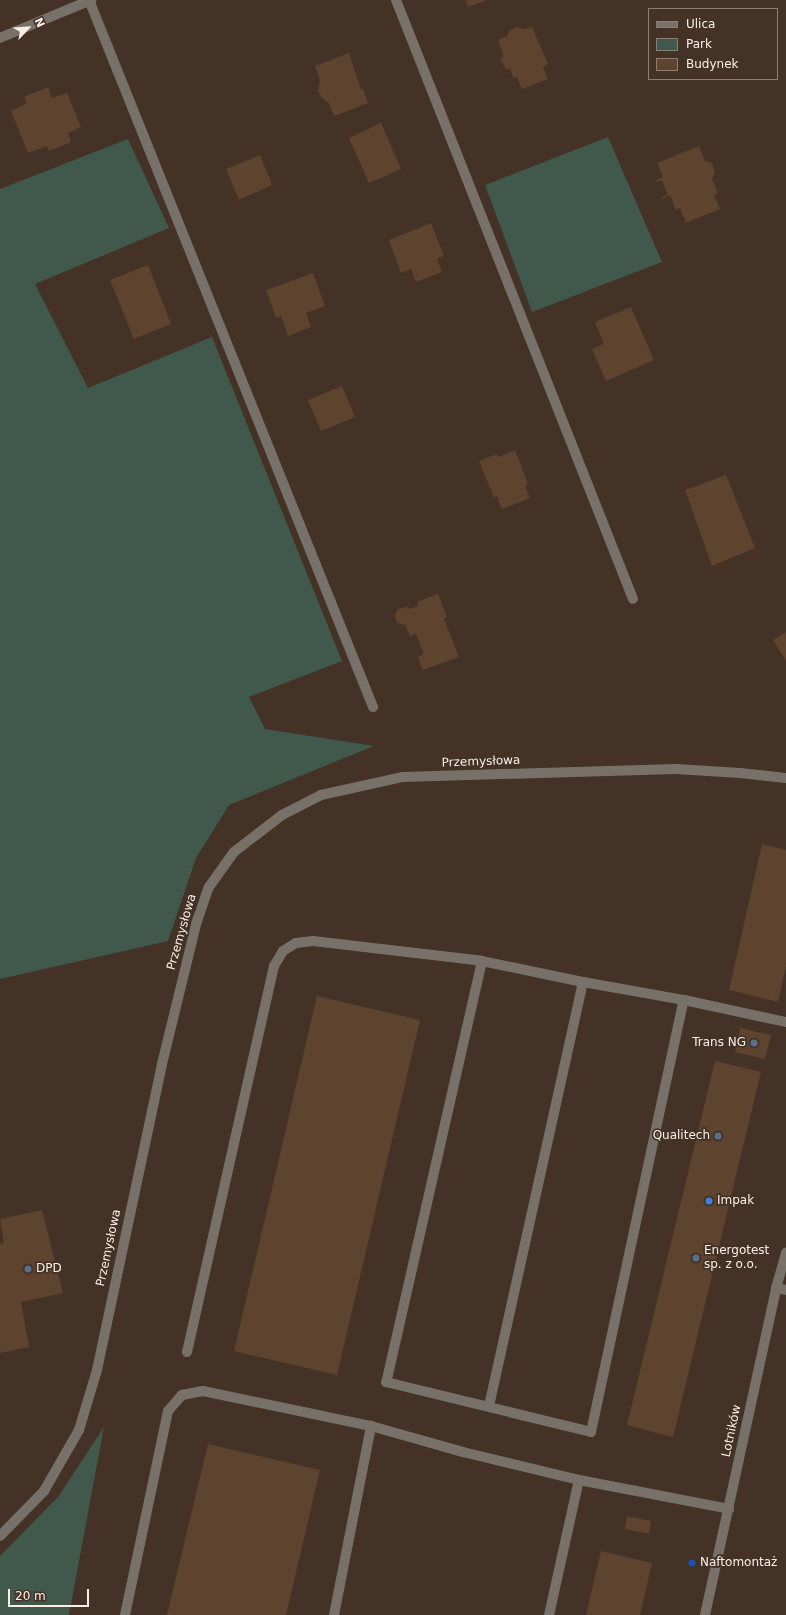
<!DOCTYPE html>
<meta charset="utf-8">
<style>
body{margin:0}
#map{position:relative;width:786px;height:1615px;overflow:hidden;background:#433225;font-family:"DejaVu Sans",sans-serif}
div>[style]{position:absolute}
.green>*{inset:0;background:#41584c}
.building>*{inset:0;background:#5e442e}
.service>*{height:10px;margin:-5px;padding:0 5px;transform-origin:5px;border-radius:5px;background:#78716a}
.minor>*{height:10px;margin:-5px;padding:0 5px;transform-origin:5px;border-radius:5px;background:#78716a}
.tertiary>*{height:10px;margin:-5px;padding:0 5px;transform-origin:5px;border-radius:5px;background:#78716a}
.dots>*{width:11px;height:11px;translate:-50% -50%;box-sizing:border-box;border:2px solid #433225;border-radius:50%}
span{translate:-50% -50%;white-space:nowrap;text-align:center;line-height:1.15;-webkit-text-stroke:3.5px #433225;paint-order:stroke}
.street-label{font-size:12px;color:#faefe7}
.poi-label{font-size:12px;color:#faefe7}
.right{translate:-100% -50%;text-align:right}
.left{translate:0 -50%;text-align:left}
.legend{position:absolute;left:648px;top:8px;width:130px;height:72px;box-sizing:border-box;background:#433225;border:1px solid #8c7e73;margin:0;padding:5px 7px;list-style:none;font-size:12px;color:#faefe7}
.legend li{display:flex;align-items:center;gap:8px;height:20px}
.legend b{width:20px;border:1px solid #8c7e73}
.north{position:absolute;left:8px;top:8px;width:40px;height:40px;-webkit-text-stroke:3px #433225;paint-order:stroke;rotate:65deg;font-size:11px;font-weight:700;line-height:16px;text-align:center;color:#faefe7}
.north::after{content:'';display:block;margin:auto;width:14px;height:18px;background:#faefe7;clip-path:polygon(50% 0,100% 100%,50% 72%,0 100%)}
.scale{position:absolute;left:8px;top:1589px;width:81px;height:18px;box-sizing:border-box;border:2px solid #faefe7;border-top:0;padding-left:5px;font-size:12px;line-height:14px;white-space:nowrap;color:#faefe7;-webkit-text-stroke:3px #433225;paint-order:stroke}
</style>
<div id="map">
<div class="green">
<div style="clip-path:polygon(608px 137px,662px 262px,532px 312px,485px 185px)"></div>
<div style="clip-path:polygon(128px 139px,169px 228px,35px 284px,88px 388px,212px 337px,342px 661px,249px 697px,265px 729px,374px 746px,229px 805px,196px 858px,168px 941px,0 979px,0 189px)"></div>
<div style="clip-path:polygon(104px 1427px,69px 1615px,0 1615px,0 1556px,58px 1497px)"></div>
</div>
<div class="building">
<div style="clip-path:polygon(466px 0,487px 0,468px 7px)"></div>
<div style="clip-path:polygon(517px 27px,523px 29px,532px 27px,548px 64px,543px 67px,548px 79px,522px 89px,517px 77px,513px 78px,510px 68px,506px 70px,500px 58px,504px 57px,498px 40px,508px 36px,509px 31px)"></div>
<div style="clip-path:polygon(349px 53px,361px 89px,363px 89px,368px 103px,334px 116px,329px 103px,322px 98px,318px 91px,320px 80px,315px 66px)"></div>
<div style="clip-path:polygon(48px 87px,52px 98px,67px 93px,81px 127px,68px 133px,71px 142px,49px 151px,47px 146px,28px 153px,11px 111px,27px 103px,24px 97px)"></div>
<div style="clip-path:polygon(381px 123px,401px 169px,369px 183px,349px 138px)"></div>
<div style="clip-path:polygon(699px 146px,705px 161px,712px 163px,715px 173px,712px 179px,718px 193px,714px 195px,720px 209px,686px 223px,680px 208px,676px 210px,670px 195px,662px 199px,662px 197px,668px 195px,662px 180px,656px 182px,655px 181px,663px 177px,657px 163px)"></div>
<div style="clip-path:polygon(260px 155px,272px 185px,239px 200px,226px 169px)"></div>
<div style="clip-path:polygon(431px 223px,444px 256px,437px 259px,442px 272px,416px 282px,411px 269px,401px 273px,389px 240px)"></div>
<div style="clip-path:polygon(148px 265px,171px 324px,134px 339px,110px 280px)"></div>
<div style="clip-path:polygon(313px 273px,325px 306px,306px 313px,311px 327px,288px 336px,281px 316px,276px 318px,266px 290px)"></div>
<div style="clip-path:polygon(631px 307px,654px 360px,606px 381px,592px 349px,604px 344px,595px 322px)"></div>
<div style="clip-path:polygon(342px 386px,355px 417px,321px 431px,308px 400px)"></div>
<div style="clip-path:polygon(515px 450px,528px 484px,525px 486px,530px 498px,502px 509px,497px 496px,494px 498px,479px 461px,497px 454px,498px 457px)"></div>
<div style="clip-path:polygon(726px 475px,755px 548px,712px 566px,685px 490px)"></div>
<div style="clip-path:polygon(438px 594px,447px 617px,444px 619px,459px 657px,423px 670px,418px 657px,424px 654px,416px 634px,410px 636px,405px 624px,403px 625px,397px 622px,395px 616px,397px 610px,408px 606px,409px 609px,418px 606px,417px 602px)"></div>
<div style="clip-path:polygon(786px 632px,786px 661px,773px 640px)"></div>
<div style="clip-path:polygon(762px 844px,786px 850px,786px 966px,778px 1002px,729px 990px)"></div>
<div style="clip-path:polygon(317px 996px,420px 1020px,337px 1375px,234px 1351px)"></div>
<div style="clip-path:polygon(740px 1028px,771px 1035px,765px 1059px,735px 1052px)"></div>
<div style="clip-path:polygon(715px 1061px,761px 1072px,673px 1437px,627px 1425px)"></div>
<div style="clip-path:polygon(42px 1210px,63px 1293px,21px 1302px,29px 1347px,0 1353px,0 1244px,4px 1243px,0 1219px)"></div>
<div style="clip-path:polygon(208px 1444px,320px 1470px,286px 1615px,167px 1615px)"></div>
<div style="clip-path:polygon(627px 1516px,651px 1521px,649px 1534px,625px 1529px)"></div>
<div style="clip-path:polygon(601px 1551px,652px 1563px,640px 1615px,586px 1615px)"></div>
</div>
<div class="service">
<div style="left:89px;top:0;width:762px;rotate:68.11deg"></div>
<div style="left:396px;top:0;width:644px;rotate:68.41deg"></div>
<div style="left:583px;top:982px;width:103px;rotate:10.1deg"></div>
<div style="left:187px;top:1352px;width:396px;rotate:-77.3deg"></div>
<div style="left:274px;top:966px;width:17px;rotate:-59deg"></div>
<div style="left:283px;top:951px;width:15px;rotate:-32deg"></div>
<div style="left:296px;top:943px;width:17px;rotate:-7deg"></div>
<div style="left:313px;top:941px;width:170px;rotate:6.7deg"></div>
<div style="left:489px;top:1406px;width:434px;rotate:-77.5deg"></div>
<div style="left:583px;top:982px;width:103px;rotate:-168.3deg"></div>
<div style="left:482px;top:961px;width:432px;rotate:102.8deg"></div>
<div style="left:386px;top:1382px;width:211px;rotate:13.7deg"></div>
<div style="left:591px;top:1432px;width:442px;rotate:-77.9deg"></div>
<div style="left:684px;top:1000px;width:104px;rotate:12.2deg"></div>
<div style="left:125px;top:1615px;width:208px;rotate:-78.1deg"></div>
<div style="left:168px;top:1411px;width:21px;rotate:-49deg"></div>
<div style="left:182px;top:1395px;width:21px;rotate:-11deg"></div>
<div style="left:203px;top:1391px;width:172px;rotate:11.8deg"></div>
<div style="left:371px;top:1426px;width:96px;rotate:15.8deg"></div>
<div style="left:463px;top:1452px;width:119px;rotate:13.6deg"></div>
<div style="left:579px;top:1480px;width:153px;rotate:10.9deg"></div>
<div style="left:334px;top:1615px;width:193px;rotate:-78.9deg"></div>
<div style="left:549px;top:1615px;width:138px;rotate:-77.5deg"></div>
</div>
<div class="minor">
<div style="left:0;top:38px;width:99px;rotate:-22.7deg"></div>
<div style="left:776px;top:1288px;width:10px;rotate:11deg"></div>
<div style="left:0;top:1536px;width:63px;rotate:-45.6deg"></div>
<div style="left:44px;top:1491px;width:70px;rotate:-60.2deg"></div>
<div style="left:79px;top:1430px;width:63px;rotate:-73.3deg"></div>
<div style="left:97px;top:1370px;width:313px;rotate:-78deg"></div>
<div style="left:162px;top:1064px;width:144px;rotate:-76.3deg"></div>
<div style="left:196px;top:924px;width:39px;rotate:-71deg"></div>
<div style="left:209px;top:887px;width:43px;rotate:-54.5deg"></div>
<div style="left:234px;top:852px;width:61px;rotate:-37.6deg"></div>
<div style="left:282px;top:815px;width:44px;rotate:-27.1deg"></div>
<div style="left:321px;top:795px;width:84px;rotate:-12.4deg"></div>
<div style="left:403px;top:777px;width:273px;rotate:-1.7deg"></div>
<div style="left:676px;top:769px;width:64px;rotate:3.6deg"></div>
<div style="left:740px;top:773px;width:46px;rotate:6.2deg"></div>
</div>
<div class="tertiary">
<div style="left:705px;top:1615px;width:335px;rotate:-77.7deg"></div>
<div style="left:776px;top:1288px;width:37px;rotate:-74deg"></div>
</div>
<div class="dots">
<div style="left:754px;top:1043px;background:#5c6f8a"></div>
<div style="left:718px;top:1136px;background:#5c6f8a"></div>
<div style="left:709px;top:1201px;background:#3f7fe0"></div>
<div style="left:696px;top:1258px;background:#5c6f8a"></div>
<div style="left:28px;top:1269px;background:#5c6f8a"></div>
<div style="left:692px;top:1563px;background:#1a4fb4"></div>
</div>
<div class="street-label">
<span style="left:481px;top:762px;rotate:-2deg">Przemysłowa</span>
<span style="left:182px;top:932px;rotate:-74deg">Przemysłowa</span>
<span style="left:109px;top:1248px;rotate:-78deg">Przemysłowa</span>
<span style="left:732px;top:1431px;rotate:-78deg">Lotników</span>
</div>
<div class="poi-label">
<span class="right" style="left:746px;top:1043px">Trans NG</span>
<span class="right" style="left:710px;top:1136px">Qualitech</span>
<span class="left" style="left:717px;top:1201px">Impak</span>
<span class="left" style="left:704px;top:1258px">Energotest<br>sp. z o.o.</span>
<span class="left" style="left:36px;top:1269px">DPD</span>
<span class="left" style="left:700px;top:1563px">Naftomontaż</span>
</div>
<ul class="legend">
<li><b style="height:5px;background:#78716a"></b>Ulica</li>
<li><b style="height:11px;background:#41584c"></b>Park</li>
<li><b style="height:11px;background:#5e442e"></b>Budynek</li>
</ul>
<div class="north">N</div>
<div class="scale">20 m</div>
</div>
